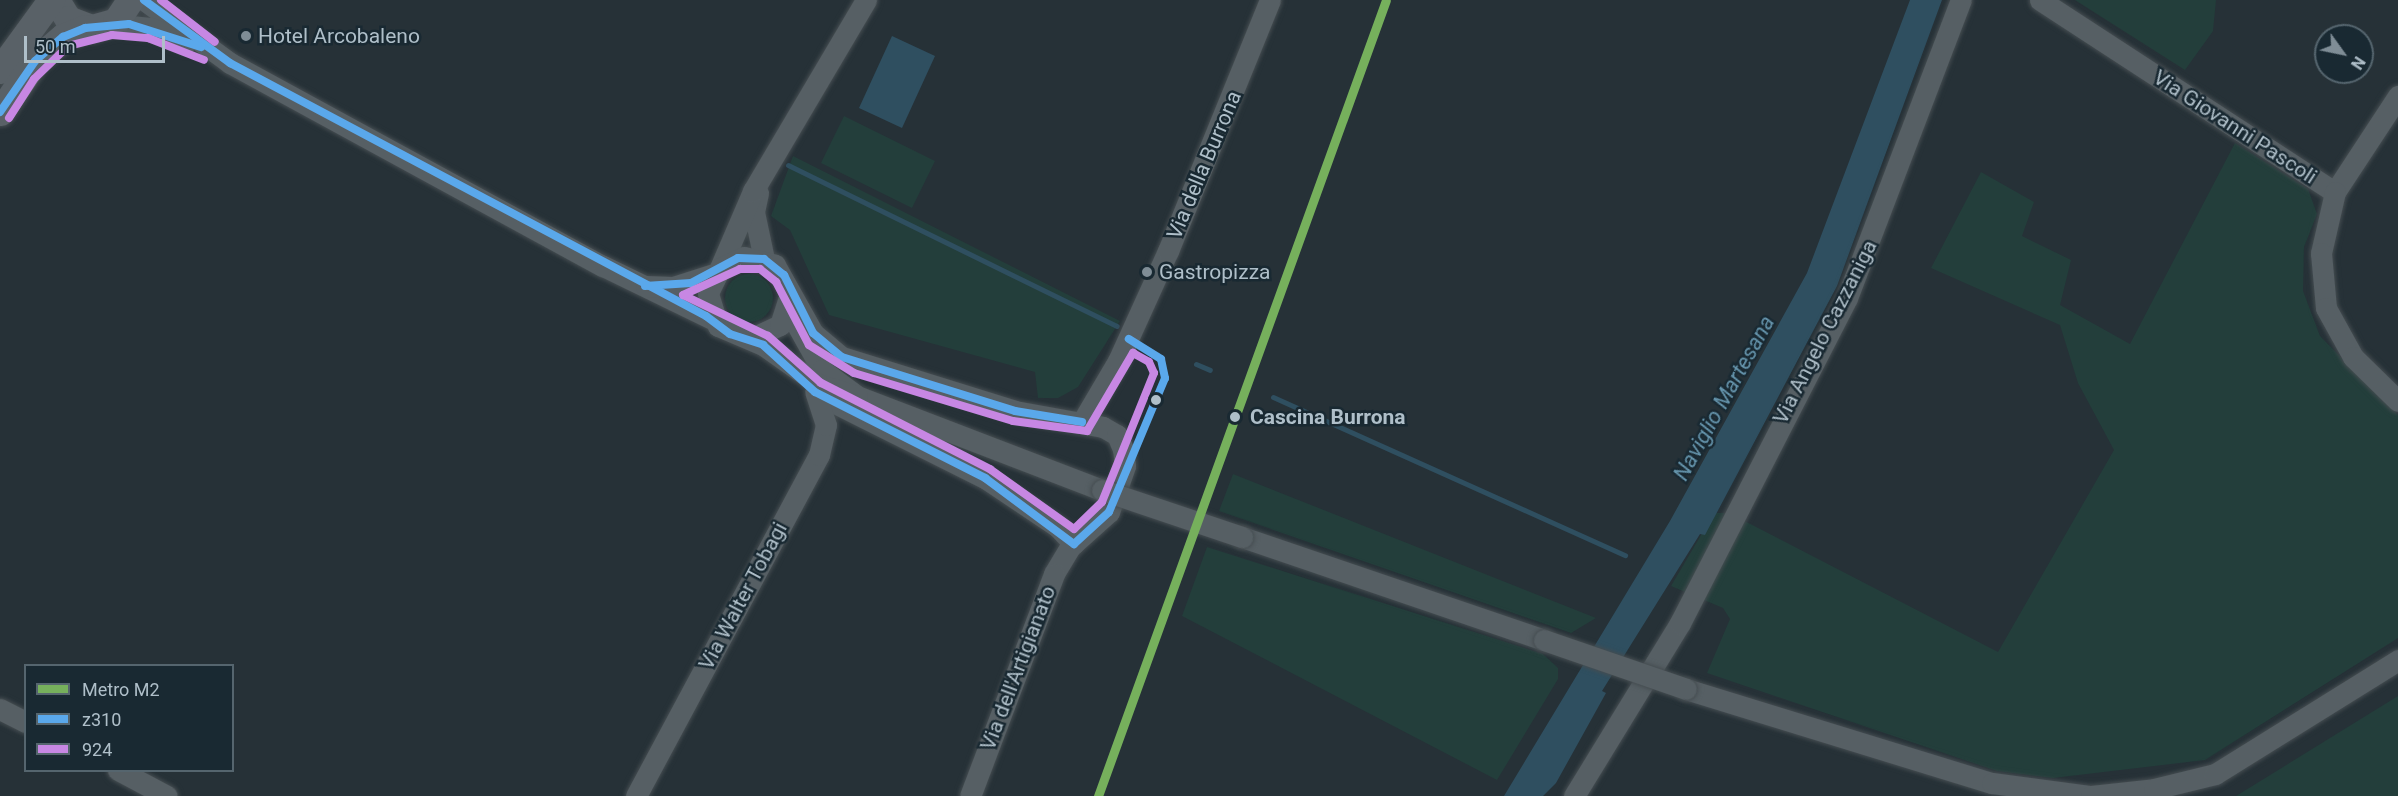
<!DOCTYPE html>
<style>
body{margin:0}
#map{position:relative;width:2398px;height:796px;overflow:hidden;background:#263137;font-family:Roboto,sans-serif}
div>[style]{position:absolute}
.green>*{inset:0;background:#233e3b}
.round{border-radius:50%}
.water>*{inset:0;background:#2f4f60}
.stream>*{height:5px;margin:-2.5px;padding:0 2.5px;transform-origin:2.5px;border-radius:2.5px;background:#2f4f60}
.roads{filter:drop-shadow(0 0 2px #454d51) drop-shadow(0 0 2px #454d51)}
.minor>*{height:21px;margin:-10.5px;padding:0 10.5px;transform-origin:10.5px;border-radius:10.5px;background:#565f64}
.major>*{height:27px;margin:-13.5px;padding:0 13.5px;transform-origin:13.5px;border-radius:13.5px;background:#596167}
.bridges{filter:drop-shadow(0 0 2px #454d51) drop-shadow(0 0 2px #454d51)}
.minor-bridge>*{height:21px;margin:-10.5px;padding:0 10.5px;transform-origin:10.5px;border-radius:10.5px;background:#565f64}
.bus-1>*{height:8px;margin:-4px;padding:0 4px;transform-origin:4px;border-radius:4px;background:#5aa8eb}
.bus-2>*{height:8px;margin:-4px;padding:0 4px;transform-origin:4px;border-radius:4px;background:#c787e3}
.metro-1>*{height:9px;margin:-4.5px;padding:0 4.5px;transform-origin:4.5px;border-radius:4.5px;background:#76b05c}
.dots>*{width:16px;height:16px;translate:-50% -50%;box-sizing:border-box;border:3px solid #192932;border-radius:50%}
span{translate:-50% -50%;white-space:nowrap;text-align:center;line-height:1.15;-webkit-text-stroke:5px #192932;paint-order:stroke}
.poi-label{font-size:21px;color:#afbfc9}
.left{translate:0 -50%;text-align:left}
.street-label{font-size:21px;color:#afbfc9}
.stop-label{font-size:21px;color:#afbfc9;font-weight:700}
.water-label{font-size:22px;color:#6594ac;font-style:italic}
.legend{position:absolute;left:24px;top:664px;width:210px;height:108px;box-sizing:border-box;background:#192932;border:2px solid #55656e;margin:0;padding:8px 10px;list-style:none;font-size:18px;color:#afbfc9}
.legend li{display:flex;align-items:center;gap:12px;height:30px}
.legend b{width:30px;border:2px solid #55656e}
.north{position:absolute;left:2314px;top:24px;width:60px;height:60px;box-sizing:border-box;background:#192932;border:2px solid #55656e;border-radius:50%;rotate:123deg;font-size:16px;font-weight:700;line-height:24px;text-align:center;color:#afbfc9}
.north::after{content:'';display:block;margin:auto;width:21px;height:27px;background:#7f8d96;clip-path:polygon(50% 0,100% 100%,50% 72%,0 100%)}
.scale{position:absolute;left:24px;top:36px;width:141px;height:27px;box-sizing:border-box;border:3px solid #afbfc9;border-top:0;padding-left:8px;font-size:18px;line-height:21px;white-space:nowrap;color:#afbfc9;-webkit-text-stroke:4px #192932;paint-order:stroke}
</style>
<div id="map">
<div class="green">
<div style="clip-path:polygon(2075px 0,2216px 0,2213px 31px,2185px 70px)"></div>
<div style="clip-path:polygon(844px 116px,935px 161px,912px 208px,821px 163px)"></div>
<div style="clip-path:polygon(2235px 143px,2308px 189px,2317px 214px,2304px 247px,2303px 291px,2320px 336px,2398px 415px,2398px 638px,2205px 760px,2053px 778px,1997px 771px,1707px 673px,1730px 619px,1723px 608px,1671px 586px,1714px 513px,1729px 513px,1998px 652px,2114px 450px,2078px 383px,2060px 325px,1931px 268px,1981px 172px,2034px 202px,2022px 236px,2071px 260px,2060px 305px,2130px 344px)"></div>
<div style="clip-path:polygon(793px 156px,1120px 321px,1078px 387px,1058px 398px,1038px 398px,1035px 372px,829px 315px,790px 230px,771px 216px)"></div>
<div class="round" style="left:725px;top:274px;width:48px;height:48px"></div>
<div style="clip-path:polygon(1233px 474px,1596px 618px,1571px 633px,1219px 511px)"></div>
<div style="clip-path:polygon(1207px 547px,1543px 654px,1558px 668px,1558px 679px,1497px 780px,1182px 616px)"></div>
<div style="clip-path:polygon(2398px 696px,2398px 796px,2236px 796px)"></div>
</div>
<div class="water">
<div style="clip-path:polygon(1910px 0,1942px 0,1837px 286px,1705px 535px,1700px 534px,1602px 691px,1606px 693px,1556px 783px,1543px 796px,1504px 796px,1670px 521px,1807px 273px)"></div>
<div style="clip-path:polygon(892px 36px,935px 56px,902px 128px,859px 108px)"></div>
</div>
<div class="stream">
<div style="left:788px;top:165px;width:366px;rotate:26.1deg"></div>
<div style="left:1196px;top:364px;width:15px;rotate:23deg"></div>
<div style="left:1273px;top:397px;width:386px;rotate:24.2deg"></div>
</div>
<div class="roads">
<div class="minor">
<div style="left:144px;top:0;width:107px;rotate:36.2deg"></div>
<div style="left:230px;top:63px;width:425px;rotate:28.6deg"></div>
<div style="left:603px;top:266px;width:123px;rotate:25.9deg"></div>
<div style="left:2040px;top:0;width:352px;rotate:33.1deg"></div>
<div style="left:2335px;top:192px;width:115px;rotate:-56.7deg"></div>
<div style="left:111px;top:24px;width:40px;rotate:5.7deg"></div>
<div style="left:151px;top:28px;width:38px;rotate:22deg"></div>
<div style="left:2335px;top:192px;width:63px;rotate:102.9deg"></div>
<div style="left:2321px;top:253px;width:55px;rotate:84.8deg"></div>
<div style="left:2326px;top:308px;width:56px;rotate:61.1deg"></div>
<div style="left:2353px;top:357px;width:63px;rotate:44.4deg"></div>
<div style="left:758px;top:193px;width:19px;rotate:102deg"></div>
<div style="left:754px;top:212px;width:48px;rotate:78deg"></div>
<div style="left:720px;top:268px;width:84px;rotate:-66.8deg"></div>
<div style="left:753px;top:191px;width:222px;rotate:-59.4deg"></div>
<div style="left:646px;top:286px;width:27px;rotate:2deg"></div>
<div style="left:673px;top:287px;width:46px;rotate:-17.7deg"></div>
<div style="left:798px;top:327px;width:49px;rotate:60.8deg"></div>
<div style="left:822px;top:370px;width:44px;rotate:36.6deg"></div>
<div style="left:857px;top:396px;width:262px;rotate:21deg"></div>
<div style="left:750px;top:339px;width:33px;rotate:-25deg"></div>
<div style="left:780px;top:325px;width:33px;rotate:-72deg"></div>
<div style="left:819px;top:395px;width:186px;rotate:26.6deg"></div>
<div style="left:985px;top:478px;width:88px;rotate:33.9deg"></div>
<div style="left:1058px;top:527px;width:23px;rotate:47deg"></div>
<div style="left:857px;top:396px;width:41px;rotate:-162.9deg"></div>
<div style="left:818px;top:384px;width:67px;rotate:-144.7deg"></div>
<div style="left:763px;top:345px;width:49px;rotate:-157.1deg"></div>
<div style="left:718px;top:326px;width:34px;rotate:-107deg"></div>
<div style="left:708px;top:293px;width:28px;rotate:-64deg"></div>
<div style="left:720px;top:268px;width:26px;rotate:-25deg"></div>
<div style="left:744px;top:257px;width:32px;rotate:14deg"></div>
<div style="left:775px;top:265px;width:78px;rotate:60.8deg"></div>
<div style="left:813px;top:333px;width:38px;rotate:40deg"></div>
<div style="left:842px;top:357px;width:181px;rotate:17.3deg"></div>
<div style="left:1015px;top:411px;width:89px;rotate:10.3deg"></div>
<div style="left:1103px;top:427px;width:16px;rotate:30deg"></div>
<div style="left:1117px;top:435px;width:15px;rotate:67deg"></div>
<div style="left:1123px;top:449px;width:17px;rotate:83deg"></div>
<div style="left:1125px;top:466px;width:49px;rotate:109.2deg"></div>
<div style="left:1109px;top:512px;width:52px;rotate:138.1deg"></div>
<div style="left:1070px;top:547px;width:31px;rotate:121deg"></div>
<div style="left:1054px;top:574px;width:237px;rotate:110.7deg"></div>
<div style="left:1082px;top:422px;width:71px;rotate:-59.5deg"></div>
<div style="left:1118px;top:361px;width:121px;rotate:-65.6deg"></div>
<div style="left:1168px;top:251px;width:271px;rotate:-67.9deg"></div>
<div style="left:1242px;top:537px;width:319px;rotate:18.8deg"></div>
<div style="left:1686px;top:689px;width:320px;rotate:17.1deg"></div>
<div style="left:1992px;top:783px;width:100px;rotate:7.5deg"></div>
<div style="left:2091px;top:796px;width:63px;rotate:-6.3deg"></div>
<div style="left:2154px;top:789px;width:63px;rotate:-13.8deg"></div>
<div style="left:2215px;top:774px;width:216px;rotate:-31.9deg"></div>
<div style="left:0;top:709px;width:29px;rotate:27deg"></div>
<div style="left:118px;top:770px;width:55px;rotate:28deg"></div>
<div style="left:636px;top:796px;width:387px;rotate:-61.8deg"></div>
<div style="left:819px;top:455px;width:31px;rotate:-77deg"></div>
<div style="left:826px;top:425px;width:35px;rotate:-108deg"></div>
<div style="left:1574px;top:796px;width:203px;rotate:-58.5deg"></div>
<div style="left:1680px;top:623px;width:365px;rotate:-62.8deg"></div>
<div style="left:1847px;top:298px;width:319px;rotate:-69.1deg"></div>
</div>
<div class="major">
<div style="left:56px;top:0;width:22px;rotate:58deg"></div>
<div style="left:68px;top:19px;width:26px;rotate:21deg"></div>
<div style="left:92px;top:28px;width:25px;rotate:-16deg"></div>
<div style="left:116px;top:21px;width:25px;rotate:-56deg"></div>
<div style="left:0;top:70px;width:87px;rotate:-53.9deg"></div>
<div style="left:0;top:112px;width:62px;rotate:-55.5deg"></div>
<div style="left:35px;top:61px;width:37px;rotate:-41deg"></div>
<div style="left:63px;top:37px;width:24px;rotate:-22deg"></div>
</div>
</div>
<div class="bridges">
<div class="minor-bridge">
<div style="left:1102px;top:490px;width:148px;rotate:18.6deg"></div>
<div style="left:1544px;top:640px;width:150px;rotate:19deg"></div>
</div>
</div>
<div class="bus-1">
<div style="left:144px;top:0;width:107px;rotate:36.2deg"></div>
<div style="left:230px;top:63px;width:539px;rotate:27.99deg"></div>
<div style="left:706px;top:316px;width:30px;rotate:37deg"></div>
<div style="left:730px;top:334px;width:35px;rotate:18deg"></div>
<div style="left:763px;top:345px;width:70px;rotate:42.1deg"></div>
<div style="left:815px;top:392px;width:191px;rotate:26.8deg"></div>
<div style="left:985px;top:478px;width:111px;rotate:36.6deg"></div>
<div style="left:0;top:112px;width:62px;rotate:-55.5deg"></div>
<div style="left:35px;top:61px;width:37px;rotate:-41deg"></div>
<div style="left:63px;top:37px;width:24px;rotate:-22deg"></div>
<div style="left:85px;top:28px;width:44px;rotate:-5.2deg"></div>
<div style="left:129px;top:24px;width:76px;rotate:17.7deg"></div>
<div style="left:645px;top:286px;width:46px;rotate:-3.7deg"></div>
<div style="left:691px;top:283px;width:53px;rotate:-28deg"></div>
<div style="left:738px;top:258px;width:26px;rotate:2deg"></div>
<div style="left:764px;top:259px;width:26px;rotate:39deg"></div>
<div style="left:784px;top:275px;width:65px;rotate:63.4deg"></div>
<div style="left:813px;top:333px;width:38px;rotate:40deg"></div>
<div style="left:842px;top:357px;width:181px;rotate:17.3deg"></div>
<div style="left:1015px;top:411px;width:68px;rotate:9.3deg"></div>
<div style="left:1074px;top:544px;width:47px;rotate:-42.4deg"></div>
<div style="left:1109px;top:512px;width:145px;rotate:-67.3deg"></div>
<div style="left:1165px;top:378px;width:19px;rotate:-102deg"></div>
<div style="left:1161px;top:359px;width:38px;rotate:-148deg"></div>
</div>
<div class="bus-2">
<div style="left:161px;top:0;width:68px;rotate:37.9deg"></div>
<div style="left:9px;top:118px;width:46px;rotate:-57.3deg"></div>
<div style="left:34px;top:79px;width:47px;rotate:-44.1deg"></div>
<div style="left:68px;top:46px;width:45px;rotate:-14deg"></div>
<div style="left:112px;top:35px;width:36px;rotate:5deg"></div>
<div style="left:148px;top:38px;width:60px;rotate:21.4deg"></div>
<div style="left:740px;top:269px;width:20px"></div>
<div style="left:760px;top:269px;width:21px;rotate:39deg"></div>
<div style="left:776px;top:282px;width:71px;rotate:62.4deg"></div>
<div style="left:809px;top:345px;width:53px;rotate:31.9deg"></div>
<div style="left:854px;top:373px;width:166px;rotate:16.8deg"></div>
<div style="left:1013px;top:421px;width:75px;rotate:7.7deg"></div>
<div style="left:1087px;top:431px;width:91px;rotate:-59.5deg"></div>
<div style="left:1133px;top:353px;width:18px;rotate:29deg"></div>
<div style="left:1149px;top:362px;width:12px;rotate:66deg"></div>
<div style="left:1154px;top:373px;width:139px;rotate:112deg"></div>
<div style="left:1102px;top:502px;width:39px;rotate:136deg"></div>
<div style="left:1074px;top:529px;width:103px;rotate:-144.5deg"></div>
<div style="left:990px;top:469px;width:190px;rotate:-153deg"></div>
<div style="left:821px;top:383px;width:71px;rotate:-138.4deg"></div>
<div style="left:768px;top:336px;width:94px;rotate:-154.2deg"></div>
<div style="left:683px;top:295px;width:63px;rotate:-24.5deg"></div>
</div>
<div class="metro-1">
<div style="left:1098px;top:796px;width:846px;rotate:-70.11deg"></div>
</div>
<div class="dots">
<div style="left:246px;top:36px;background:#7f8d96"></div>
<div style="left:1147px;top:272px;background:#7f8d96"></div>
<div style="left:1156px;top:400px;background:#afbfc9"></div>
<div style="left:1235px;top:417px;background:#afbfc9"></div>
</div>
<div class="poi-label">
<span class="left" style="left:258px;top:36px">Hotel Arcobaleno</span>
<span class="left" style="left:1159px;top:272px">Gastropizza</span>
</div>
<div class="street-label">
<span style="left:2235px;top:127px;rotate:33deg">Via Giovanni Pascoli</span>
<span style="left:1204px;top:165px;rotate:-67deg">Via della Burrona</span>
<span style="left:1825px;top:332px;rotate:-63deg">Via Angelo Cazzaniga</span>
<span style="left:743px;top:596px;rotate:-62deg">Via Walter Tobagi</span>
<span style="left:1018px;top:668px;rotate:-69deg">Via dell'Artigianato</span>
</div>
<div class="stop-label">
<span class="left" style="left:1250px;top:417px">Cascina Burrona</span>
</div>
<div class="water-label">
<span style="left:1724px;top:398px;rotate:-61deg">Naviglio Martesana</span>
</div>
<ul class="legend">
<li><b style="height:8px;background:#76b05c"></b>Metro M2</li>
<li><b style="height:8px;background:#5aa8eb"></b>z310</li>
<li><b style="height:8px;background:#c787e3"></b>924</li>
</ul>
<div class="north">N</div>
<div class="scale">50 m</div>
</div>
